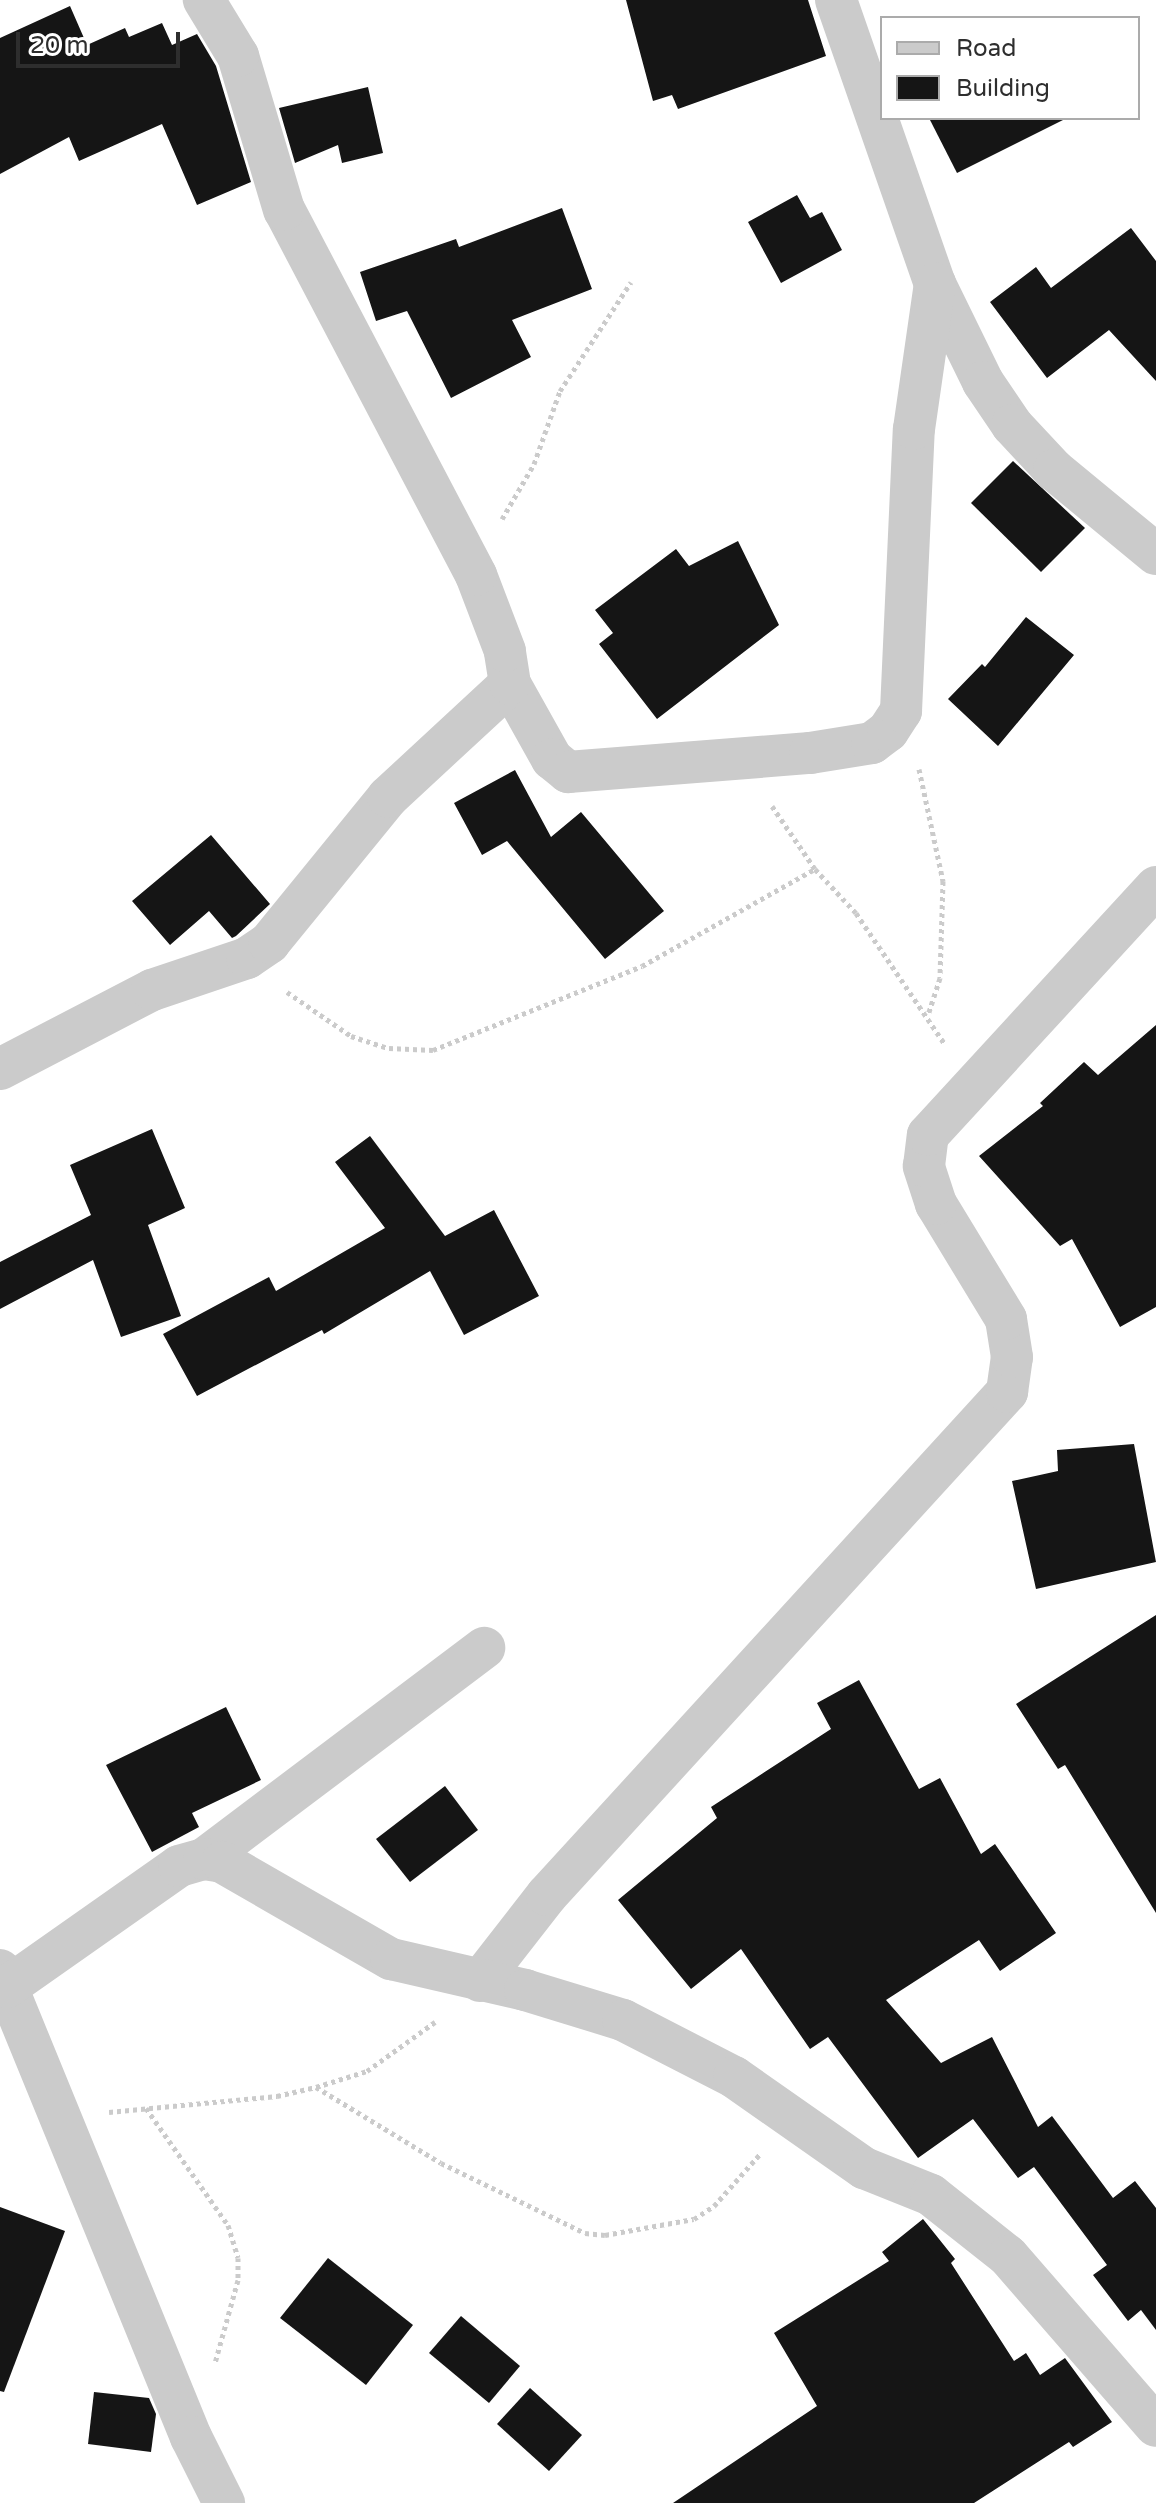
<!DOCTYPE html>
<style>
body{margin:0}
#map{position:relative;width:1156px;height:2503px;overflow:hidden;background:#fff;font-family:"Varela Round",sans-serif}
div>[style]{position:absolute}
.building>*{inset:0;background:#151515}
.path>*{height:5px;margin-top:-2.5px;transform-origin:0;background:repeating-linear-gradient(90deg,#cbcbcb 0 4px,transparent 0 8px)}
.street>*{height:42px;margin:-21px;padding:0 21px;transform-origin:21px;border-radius:21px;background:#cbcbcb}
span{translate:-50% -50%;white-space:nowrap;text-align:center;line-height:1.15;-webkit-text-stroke:8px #fff;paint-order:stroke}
.legend{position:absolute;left:880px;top:16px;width:260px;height:104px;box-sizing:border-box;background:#fff;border:2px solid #ababab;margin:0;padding:10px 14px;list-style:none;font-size:24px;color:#2e2e2e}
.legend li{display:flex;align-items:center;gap:16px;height:40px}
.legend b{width:40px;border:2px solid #ababab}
.scale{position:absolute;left:16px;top:32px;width:164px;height:36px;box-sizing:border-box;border:4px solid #2e2e2e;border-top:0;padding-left:10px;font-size:24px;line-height:28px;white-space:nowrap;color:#2e2e2e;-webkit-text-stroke:6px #fff;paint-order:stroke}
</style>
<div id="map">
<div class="building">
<div style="clip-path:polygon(626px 0,808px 0,826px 56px,678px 109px,672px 95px,653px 101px)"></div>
<div style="clip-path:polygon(70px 6px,87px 45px,125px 28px,129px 37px,162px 23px,172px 45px,197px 34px,216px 66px,251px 182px,197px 205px,162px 124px,79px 161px,69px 137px,0 174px,0 38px)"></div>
<div style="clip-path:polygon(368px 87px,383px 153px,342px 163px,338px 145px,295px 163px,279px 108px)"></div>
<div style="clip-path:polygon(929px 118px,1067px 118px,957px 173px)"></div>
<div style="clip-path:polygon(797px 195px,810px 218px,822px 212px,842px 250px,781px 283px,748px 222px)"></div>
<div style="clip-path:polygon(562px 208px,592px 289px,512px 320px,531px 357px,451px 398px,407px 311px,376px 321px,360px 272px,456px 239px,459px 247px)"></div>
<div style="clip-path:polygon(1131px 228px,1156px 261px,1156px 381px,1109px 330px,1047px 378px,990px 302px,1036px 267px,1051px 288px)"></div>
<div style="clip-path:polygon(1013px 461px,1085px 528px,1041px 572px,971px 503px)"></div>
<div style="clip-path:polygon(738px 541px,779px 625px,657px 719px,599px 644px,613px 633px,595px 610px,676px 549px,689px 566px)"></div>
<div style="clip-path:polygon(1026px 617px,1074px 655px,998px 746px,948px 699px,982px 664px,985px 667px)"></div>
<div style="clip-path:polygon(515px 770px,551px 837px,581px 812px,664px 911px,605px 959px,507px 841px,482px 855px,454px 803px)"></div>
<div style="clip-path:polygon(211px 835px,270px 904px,236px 936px,232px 938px,209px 911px,170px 945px,132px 901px)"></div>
<div style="clip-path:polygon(1156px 1025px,1156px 1307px,1120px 1327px,1072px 1239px,1060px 1246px,979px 1156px,1043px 1106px,1040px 1103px,1084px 1062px,1098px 1075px)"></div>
<div style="clip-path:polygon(152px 1129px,185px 1208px,148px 1225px,181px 1316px,121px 1337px,93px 1260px,0 1309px,0 1262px,91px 1215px,70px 1165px)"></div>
<div style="clip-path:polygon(370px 1136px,445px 1236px,494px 1210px,539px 1296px,464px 1335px,430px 1271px,324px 1334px,322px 1330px,197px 1396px,163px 1334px,269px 1277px,276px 1291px,385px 1228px,335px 1162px)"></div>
<div style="clip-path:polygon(1134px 1444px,1156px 1562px,1036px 1589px,1012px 1481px,1058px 1471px,1057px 1450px)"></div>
<div style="clip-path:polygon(1156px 1615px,1156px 1913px,1065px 1765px,1058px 1769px,1016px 1704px)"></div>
<div style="clip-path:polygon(859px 1680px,919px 1789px,940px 1778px,981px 1854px,995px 1844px,1056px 1933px,1000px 1971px,979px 1940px,886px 2000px,941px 2063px,992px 2037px,1038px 2127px,1052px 2116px,1113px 2198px,1135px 2181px,1156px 2208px,1156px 2330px,1141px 2310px,1128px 2321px,1093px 2275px,1107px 2265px,1034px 2167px,1018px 2178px,973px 2119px,918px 2158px,828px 2037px,810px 2049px,741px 1949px,691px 1989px,618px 1900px,717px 1818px,711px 1807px,831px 1729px,817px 1703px)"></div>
<div style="clip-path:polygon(226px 1707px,261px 1780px,192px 1813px,199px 1827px,152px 1852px,106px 1765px)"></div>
<div style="clip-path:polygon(445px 1786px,478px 1830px,410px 1882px,376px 1839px)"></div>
<div style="clip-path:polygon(0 2207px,65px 2231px,4px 2392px,0 2391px)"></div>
<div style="clip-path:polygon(923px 2219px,955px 2259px,951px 2263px,1014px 2361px,1026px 2353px,1040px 2375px,1065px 2358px,1112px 2422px,1073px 2447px,1069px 2442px,974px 2503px,673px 2503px,817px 2406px,774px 2333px,889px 2261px,882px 2252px)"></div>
<div style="clip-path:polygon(328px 2258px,413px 2325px,366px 2385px,280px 2318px)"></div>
<div style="clip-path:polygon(461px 2316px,520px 2366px,489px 2403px,429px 2353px)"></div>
<div style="clip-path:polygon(530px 2388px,582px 2435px,549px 2471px,497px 2424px)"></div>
<div style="clip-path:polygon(94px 2392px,149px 2398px,156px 2414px,151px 2452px,88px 2444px)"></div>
</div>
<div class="path">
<div style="left:502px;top:519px;width:64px;rotate:-59.8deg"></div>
<div style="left:534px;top:464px;width:77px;rotate:-70.4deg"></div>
<div style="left:560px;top:391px;width:130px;rotate:-56.9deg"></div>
<div style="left:919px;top:769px;width:115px;rotate:77.9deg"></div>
<div style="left:943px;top:881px;width:97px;rotate:91.8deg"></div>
<div style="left:940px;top:978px;width:38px;rotate:108deg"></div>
<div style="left:772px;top:806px;width:76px;rotate:55.7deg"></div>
<div style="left:815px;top:869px;width:60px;rotate:47deg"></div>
<div style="left:856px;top:913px;width:157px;rotate:55.9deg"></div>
<div style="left:287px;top:992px;width:78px;rotate:34.5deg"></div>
<div style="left:351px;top:1036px;width:40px;rotate:18deg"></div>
<div style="left:389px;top:1048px;width:44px;rotate:2.6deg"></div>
<div style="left:433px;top:1050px;width:225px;rotate:-21.9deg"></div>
<div style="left:642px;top:966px;width:198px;rotate:-29.3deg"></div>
<div style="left:316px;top:2087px;width:146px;rotate:31.3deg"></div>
<div style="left:441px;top:2163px;width:160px;rotate:25.9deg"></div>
<div style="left:585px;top:2233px;width:20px;rotate:6deg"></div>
<div style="left:605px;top:2235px;width:90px;rotate:-10.2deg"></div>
<div style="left:694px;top:2219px;width:24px;rotate:-33deg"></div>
<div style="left:714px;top:2206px;width:69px;rotate:-48.5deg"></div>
<div style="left:146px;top:2108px;width:143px;rotate:55deg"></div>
<div style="left:228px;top:2225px;width:34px;rotate:73deg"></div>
<div style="left:238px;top:2258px;width:22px;rotate:90deg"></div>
<div style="left:238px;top:2280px;width:86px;rotate:105.5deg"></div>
<div style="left:109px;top:2112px;width:169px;rotate:-5.4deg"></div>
<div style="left:277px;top:2096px;width:40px;rotate:-13deg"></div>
<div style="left:316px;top:2087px;width:53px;rotate:-17.4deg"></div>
<div style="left:367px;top:2071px;width:84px;rotate:-35.8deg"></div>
</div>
<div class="street">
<div style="left:836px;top:0;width:301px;rotate:70.8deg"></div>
<div style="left:935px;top:284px;width:109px;rotate:63.9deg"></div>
<div style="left:983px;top:382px;width:52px;rotate:56deg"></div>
<div style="left:1012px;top:425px;width:62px;rotate:47deg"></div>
<div style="left:1054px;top:470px;width:132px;rotate:39.5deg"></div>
<div style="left:510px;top:684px;width:86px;rotate:60.8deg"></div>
<div style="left:552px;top:759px;width:21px;rotate:39deg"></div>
<div style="left:568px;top:772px;width:243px;rotate:-4.5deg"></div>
<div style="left:810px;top:753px;width:63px;rotate:-9.2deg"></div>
<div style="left:872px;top:743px;width:20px;rotate:-37deg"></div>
<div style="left:888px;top:731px;width:24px;rotate:-57deg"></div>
<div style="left:901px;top:711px;width:282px;rotate:-87.4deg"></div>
<div style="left:914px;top:429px;width:147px;rotate:-81.8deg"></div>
<div style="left:0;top:1069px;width:171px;rotate:-27.5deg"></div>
<div style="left:152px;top:990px;width:100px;rotate:-18.6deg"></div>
<div style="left:247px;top:958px;width:27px;rotate:-34deg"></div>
<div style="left:269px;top:943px;width:188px;rotate:-50.8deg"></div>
<div style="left:388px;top:797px;width:166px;rotate:-42.8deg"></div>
<div style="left:510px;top:684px;width:33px;rotate:-99deg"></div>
<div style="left:505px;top:651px;width:81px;rotate:-110.9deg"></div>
<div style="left:476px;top:575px;width:412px;rotate:-117.7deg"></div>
<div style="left:284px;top:210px;width:161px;rotate:-106.6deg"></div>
<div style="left:238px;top:56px;width:66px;rotate:-121.3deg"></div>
<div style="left:204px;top:1859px;width:351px;rotate:-37deg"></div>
<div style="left:0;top:1970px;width:505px;rotate:67.76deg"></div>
<div style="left:191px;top:2437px;width:74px;rotate:63.4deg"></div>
<div style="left:480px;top:1981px;width:109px;rotate:-52.1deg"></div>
<div style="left:547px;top:1895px;width:682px;rotate:-47.56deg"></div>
<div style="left:1007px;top:1392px;width:35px;rotate:-82deg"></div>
<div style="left:1012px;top:1357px;width:38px;rotate:-99deg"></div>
<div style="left:1006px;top:1319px;width:135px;rotate:-121.3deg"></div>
<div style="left:936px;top:1204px;width:40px;rotate:-108deg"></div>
<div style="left:924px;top:1166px;width:31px;rotate:-83deg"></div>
<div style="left:928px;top:1135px;width:337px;rotate:-47.4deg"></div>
<div style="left:7px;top:1987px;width:210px;rotate:-35.1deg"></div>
<div style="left:179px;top:1866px;width:26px;rotate:-16deg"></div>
<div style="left:204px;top:1859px;width:18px;rotate:9deg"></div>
<div style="left:222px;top:1862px;width:195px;rotate:29.9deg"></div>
<div style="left:391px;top:1959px;width:138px;rotate:13deg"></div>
<div style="left:525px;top:1990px;width:102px;rotate:17deg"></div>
<div style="left:623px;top:2020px;width:125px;rotate:27.2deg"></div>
<div style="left:734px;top:2077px;width:159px;rotate:35deg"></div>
<div style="left:864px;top:2168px;width:72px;rotate:21.9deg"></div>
<div style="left:931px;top:2195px;width:98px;rotate:38.4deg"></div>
<div style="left:1008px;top:2256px;width:225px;rotate:49deg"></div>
</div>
<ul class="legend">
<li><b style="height:10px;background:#cbcbcb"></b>Road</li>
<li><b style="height:22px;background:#151515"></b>Building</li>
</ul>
<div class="scale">20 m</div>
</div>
